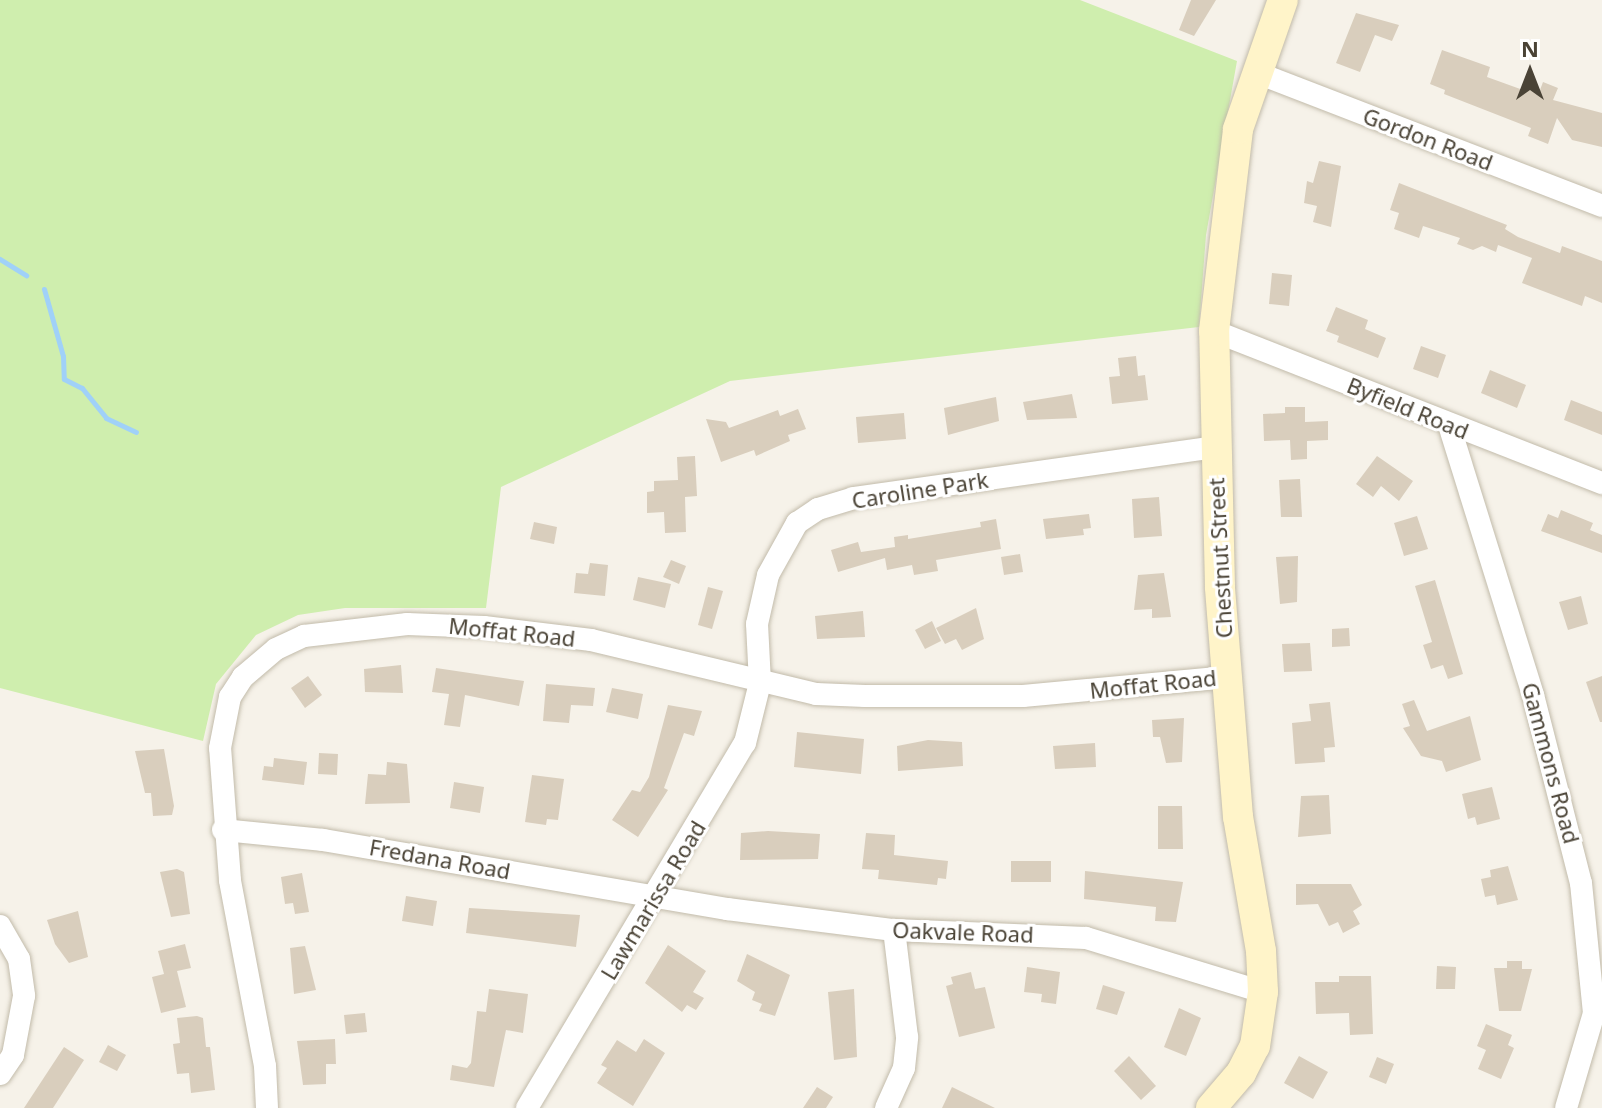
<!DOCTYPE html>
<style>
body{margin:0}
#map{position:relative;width:1602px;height:1108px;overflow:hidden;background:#f6f2e9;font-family:"Noto Sans",sans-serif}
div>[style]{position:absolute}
.green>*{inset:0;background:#cfeeae}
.stream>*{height:5px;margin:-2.5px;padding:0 2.5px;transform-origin:2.5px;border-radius:2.5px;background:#a0d1f8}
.building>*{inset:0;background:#d9cebd}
.roads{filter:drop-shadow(0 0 2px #c2bbaa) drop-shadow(0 0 2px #c2bbaa)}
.street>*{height:22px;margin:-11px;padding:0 11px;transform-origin:11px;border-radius:11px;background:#fff}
.secondary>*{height:30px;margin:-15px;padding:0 15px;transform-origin:15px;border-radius:15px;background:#fff4c9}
span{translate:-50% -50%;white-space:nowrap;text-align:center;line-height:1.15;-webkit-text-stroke:6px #fff;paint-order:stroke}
.street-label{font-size:22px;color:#4a4336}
.north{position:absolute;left:1490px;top:32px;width:80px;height:80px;-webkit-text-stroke:6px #fff;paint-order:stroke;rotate:0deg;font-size:22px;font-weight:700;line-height:32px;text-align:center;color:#4a4336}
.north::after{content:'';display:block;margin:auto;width:28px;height:36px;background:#4a4336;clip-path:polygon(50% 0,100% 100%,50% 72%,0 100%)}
</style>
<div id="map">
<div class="green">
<div style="clip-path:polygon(0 0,1080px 0,1237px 61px,1206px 235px,1199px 327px,730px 381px,501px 487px,486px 608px,345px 608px,298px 615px,256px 635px,216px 684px,203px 741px,0 688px)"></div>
</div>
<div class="stream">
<div style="left:0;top:259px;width:31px;rotate:32deg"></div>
<div style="left:44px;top:289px;width:70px;rotate:74.2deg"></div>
<div style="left:63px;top:356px;width:23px;rotate:88deg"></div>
<div style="left:64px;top:379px;width:20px;rotate:27deg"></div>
<div style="left:82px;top:388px;width:38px;rotate:51deg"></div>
<div style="left:106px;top:418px;width:33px;rotate:25deg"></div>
</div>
<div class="building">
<div style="clip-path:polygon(1191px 0,1216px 0,1194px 36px,1179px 30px)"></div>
<div style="clip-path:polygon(1356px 13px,1399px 25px,1392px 41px,1375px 35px,1360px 72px,1336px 63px)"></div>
<div style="clip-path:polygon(1442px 50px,1490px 67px,1487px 77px,1523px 90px,1525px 85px,1540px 90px,1543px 82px,1558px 88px,1553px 100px,1602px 113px,1602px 147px,1572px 140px,1557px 118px,1548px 144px,1528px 136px,1531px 128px,1444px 94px,1445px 90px,1430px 84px)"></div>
<div style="clip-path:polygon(1319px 161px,1341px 166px,1331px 227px,1313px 222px,1317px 206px,1304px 203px,1307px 181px,1313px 183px)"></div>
<div style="clip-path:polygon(1399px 183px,1507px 225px,1505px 229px,1518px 237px,1560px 253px,1562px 246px,1602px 261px,1602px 303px,1585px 296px,1582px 306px,1522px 283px,1532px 258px,1498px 245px,1496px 252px,1482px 246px,1473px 250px,1457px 244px,1460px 238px,1423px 226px,1419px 238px,1394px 229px,1399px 213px,1390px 210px)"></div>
<div style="clip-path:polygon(1272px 273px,1292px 275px,1289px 306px,1269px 304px)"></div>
<div style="clip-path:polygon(1336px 307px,1368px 320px,1365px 329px,1386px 338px,1378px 358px,1337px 342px,1339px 336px,1326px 331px)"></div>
<div style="clip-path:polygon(1421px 346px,1446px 355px,1438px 378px,1413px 369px)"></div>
<div style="clip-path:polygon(1136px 356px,1138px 376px,1145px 375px,1148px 400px,1112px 404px,1109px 377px,1120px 376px,1118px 358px)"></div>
<div style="clip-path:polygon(1490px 370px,1526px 385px,1517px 408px,1481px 393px)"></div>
<div style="clip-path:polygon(1072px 394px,1077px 418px,1027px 420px,1023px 402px)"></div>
<div style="clip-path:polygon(996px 397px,999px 421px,948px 435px,944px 408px)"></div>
<div style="clip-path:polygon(1571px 400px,1602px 412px,1602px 435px,1564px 420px)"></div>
<div style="clip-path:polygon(1285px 407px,1305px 407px,1305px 422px,1328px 421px,1328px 440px,1307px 441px,1307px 459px,1291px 460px,1290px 440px,1264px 441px,1263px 414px,1285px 413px)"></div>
<div style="clip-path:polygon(798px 409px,806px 429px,788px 435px,790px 441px,756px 456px,754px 450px,721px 462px,706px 419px,726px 422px,729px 428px,778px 410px,780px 416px)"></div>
<div style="clip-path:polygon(904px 413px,906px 439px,858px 443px,856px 417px)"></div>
<div style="clip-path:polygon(695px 456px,697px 496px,685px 497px,686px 532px,665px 533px,664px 512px,647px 513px,647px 492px,654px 491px,654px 481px,678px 480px,677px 457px)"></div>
<div style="clip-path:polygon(1377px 456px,1413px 481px,1399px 501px,1381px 486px,1373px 497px,1356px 484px)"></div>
<div style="clip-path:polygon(1300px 479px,1302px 517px,1281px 517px,1279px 480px)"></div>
<div style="clip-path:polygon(1159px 497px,1162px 536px,1134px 538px,1132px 499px)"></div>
<div style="clip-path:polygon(1561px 510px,1593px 523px,1590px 530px,1602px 535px,1602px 553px,1541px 531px,1548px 514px,1558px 518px)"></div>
<div style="clip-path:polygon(1089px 514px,1091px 528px,1083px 529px,1084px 535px,1046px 539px,1043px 519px)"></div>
<div style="clip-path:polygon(1417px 516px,1428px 549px,1404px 556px,1394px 523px)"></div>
<div style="clip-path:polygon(996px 519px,1001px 549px,936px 560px,938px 571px,914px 575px,912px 565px,887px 570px,885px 558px,838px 572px,831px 550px,858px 542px,861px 552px,895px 547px,894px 537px,908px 535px,908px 539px,981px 527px,980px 522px)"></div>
<div style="clip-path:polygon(534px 522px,557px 527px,554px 544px,530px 539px)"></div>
<div style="clip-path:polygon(1020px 554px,1023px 572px,1004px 575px,1001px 557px)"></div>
<div style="clip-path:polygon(1298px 556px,1297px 602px,1280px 604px,1276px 557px)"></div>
<div style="clip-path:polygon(671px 560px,686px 566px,679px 584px,663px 577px)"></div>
<div style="clip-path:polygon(590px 563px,608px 565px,605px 596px,574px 593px,576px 573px,588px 574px)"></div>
<div style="clip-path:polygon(1164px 573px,1171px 617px,1152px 618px,1152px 609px,1134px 610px,1138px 575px)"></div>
<div style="clip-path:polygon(638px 577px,671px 584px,665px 608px,633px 600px)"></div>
<div style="clip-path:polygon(1435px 580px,1463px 674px,1448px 679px,1443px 665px,1431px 669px,1423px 645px,1432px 642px,1415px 586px)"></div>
<div style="clip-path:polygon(708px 587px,723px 591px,712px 629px,698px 625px)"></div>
<div style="clip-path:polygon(1581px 596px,1588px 624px,1568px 630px,1559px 602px)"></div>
<div style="clip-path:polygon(976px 608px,984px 639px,962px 650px,956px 639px,945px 644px,936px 628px)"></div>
<div style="clip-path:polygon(863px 611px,865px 637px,817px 639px,815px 616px)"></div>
<div style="clip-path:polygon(932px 621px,941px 641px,925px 649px,915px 630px)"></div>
<div style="clip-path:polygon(1349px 628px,1350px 646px,1332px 647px,1332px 629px)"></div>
<div style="clip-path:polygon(1310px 643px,1312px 671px,1284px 672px,1282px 644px)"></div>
<div style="clip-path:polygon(401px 665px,403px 693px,365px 692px,364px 669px)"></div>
<div style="clip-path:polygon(436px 668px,524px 681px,519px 706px,465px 695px,460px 727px,444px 725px,449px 694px,432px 692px)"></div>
<div style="clip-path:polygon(308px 676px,322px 695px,305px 708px,291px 688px)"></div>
<div style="clip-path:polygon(1602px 676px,1602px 722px,1600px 722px,1586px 682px)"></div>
<div style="clip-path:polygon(546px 684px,595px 688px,593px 706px,571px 705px,569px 723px,543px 721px)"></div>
<div style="clip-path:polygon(612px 688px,643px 694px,638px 719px,606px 712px)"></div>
<div style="clip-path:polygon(1414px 700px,1427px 731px,1470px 716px,1481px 760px,1446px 772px,1442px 761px,1421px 756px,1403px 728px,1410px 726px,1402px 704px)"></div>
<div style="clip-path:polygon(1330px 702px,1335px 747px,1324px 748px,1325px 762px,1295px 764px,1292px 723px,1311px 721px,1309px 704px)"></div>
<div style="clip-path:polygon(668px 705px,702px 711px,694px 736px,684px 733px,664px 788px,668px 790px,638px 837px,612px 820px,632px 790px,640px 792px,649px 777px)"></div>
<div style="clip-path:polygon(1184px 718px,1182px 762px,1166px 763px,1160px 737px,1153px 737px,1152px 720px)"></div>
<div style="clip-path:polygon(797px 732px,864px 739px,861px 774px,794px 767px)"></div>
<div style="clip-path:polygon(928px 740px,962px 742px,963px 766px,898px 771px,897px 746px)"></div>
<div style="clip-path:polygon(1095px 743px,1096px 767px,1055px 769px,1053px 746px)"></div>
<div style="clip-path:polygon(164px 749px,174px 806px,172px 815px,153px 816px,151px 793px,145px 793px,135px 751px)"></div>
<div style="clip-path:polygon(319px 753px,338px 754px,337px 775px,318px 774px)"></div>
<div style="clip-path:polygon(274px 758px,307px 762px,304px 785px,262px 780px,264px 766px,273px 767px)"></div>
<div style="clip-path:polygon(387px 762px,407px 764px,410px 803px,365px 804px,368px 774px,386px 775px)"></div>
<div style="clip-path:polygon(532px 775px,564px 779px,558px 820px,547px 819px,546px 825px,525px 822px)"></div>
<div style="clip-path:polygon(454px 782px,484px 787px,480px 813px,450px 808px)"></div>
<div style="clip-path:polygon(1492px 787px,1500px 819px,1477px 825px,1475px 817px,1468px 819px,1462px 794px)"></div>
<div style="clip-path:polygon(1329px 795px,1331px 834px,1298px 837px,1301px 796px)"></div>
<div style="clip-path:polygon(1158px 806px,1182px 806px,1183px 849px,1158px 849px)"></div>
<div style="clip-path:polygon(768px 831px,820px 834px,818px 859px,740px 860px,741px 833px)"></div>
<div style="clip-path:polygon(866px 833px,895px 835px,894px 855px,948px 861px,946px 879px,938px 878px,937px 885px,878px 879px,879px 870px,862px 869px)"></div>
<div style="clip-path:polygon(1011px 861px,1051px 861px,1051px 882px,1011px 882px)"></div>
<div style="clip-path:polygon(1508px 866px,1518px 900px,1497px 905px,1495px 895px,1485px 897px,1481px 879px,1491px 877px,1490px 870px)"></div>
<div style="clip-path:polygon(177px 869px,184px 872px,190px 914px,171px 917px,160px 872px)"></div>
<div style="clip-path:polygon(1085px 871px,1183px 882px,1176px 922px,1155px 921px,1156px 907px,1084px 899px)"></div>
<div style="clip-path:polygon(302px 873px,309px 912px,295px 914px,293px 903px,285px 904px,281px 877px)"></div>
<div style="clip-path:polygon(1296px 884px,1351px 884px,1362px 905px,1353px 911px,1360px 924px,1343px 933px,1338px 922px,1329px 926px,1318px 904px,1296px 905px)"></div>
<div style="clip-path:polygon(406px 896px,437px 901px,433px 926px,402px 921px)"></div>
<div style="clip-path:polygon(469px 908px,580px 915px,576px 947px,466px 933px)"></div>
<div style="clip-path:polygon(78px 911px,88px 957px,69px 963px,55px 944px,47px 920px)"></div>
<div style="clip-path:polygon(185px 944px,191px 968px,177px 971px,186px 1007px,161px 1013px,152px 977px,164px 974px,158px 951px)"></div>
<div style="clip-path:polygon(668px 945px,706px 971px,693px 992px,704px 998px,696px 1010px,687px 1005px,682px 1012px,645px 983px)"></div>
<div style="clip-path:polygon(305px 946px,316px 990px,294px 994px,290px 948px)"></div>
<div style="clip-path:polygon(747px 954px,790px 975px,775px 1016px,759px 1011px,762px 1004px,752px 1000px,755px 992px,737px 981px)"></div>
<div style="clip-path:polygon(1507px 961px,1522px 961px,1522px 969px,1532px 969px,1521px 1011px,1499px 1011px,1494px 968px,1507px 968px)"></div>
<div style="clip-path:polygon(1437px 966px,1456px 967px,1455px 989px,1436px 989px)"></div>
<div style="clip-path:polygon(1027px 967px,1060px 972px,1056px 1004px,1041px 1002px,1042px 994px,1024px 992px)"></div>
<div style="clip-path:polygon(971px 972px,975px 989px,985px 987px,995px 1028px,959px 1037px,946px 986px,953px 984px,951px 977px)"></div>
<div style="clip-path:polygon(1339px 976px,1371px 976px,1373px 1034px,1350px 1035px,1349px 1013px,1316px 1014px,1315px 982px,1339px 982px)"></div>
<div style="clip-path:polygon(1103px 985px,1125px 992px,1117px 1015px,1096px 1009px)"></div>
<div style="clip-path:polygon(489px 989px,528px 994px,523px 1033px,506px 1030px,494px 1087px,450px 1080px,452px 1065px,467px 1068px,471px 1063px,477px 1011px,486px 1012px)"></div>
<div style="clip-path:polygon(854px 989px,857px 1057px,834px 1060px,828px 992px)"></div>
<div style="clip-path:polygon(1179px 1008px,1201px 1018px,1186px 1056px,1164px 1047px)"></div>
<div style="clip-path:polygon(365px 1013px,367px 1032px,346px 1034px,344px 1015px)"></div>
<div style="clip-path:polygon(197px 1016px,203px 1018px,206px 1047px,210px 1047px,215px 1090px,191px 1093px,189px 1073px,177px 1074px,173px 1044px,180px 1043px,177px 1018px)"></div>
<div style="clip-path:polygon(1486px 1024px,1512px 1035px,1508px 1045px,1514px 1048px,1501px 1079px,1478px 1069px,1486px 1050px,1477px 1046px)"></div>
<div style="clip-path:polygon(335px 1039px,336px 1064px,326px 1064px,326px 1084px,303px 1085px,297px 1041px)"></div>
<div style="clip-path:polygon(644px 1039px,665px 1053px,633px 1106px,597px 1083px,607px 1068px,601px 1065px,617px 1040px,636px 1052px)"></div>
<div style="clip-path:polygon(108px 1045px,126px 1055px,117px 1071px,99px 1062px)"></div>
<div style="clip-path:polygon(64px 1047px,84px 1060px,53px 1108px,24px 1108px)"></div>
<div style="clip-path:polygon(1129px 1056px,1156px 1086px,1141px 1100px,1114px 1071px)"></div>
<div style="clip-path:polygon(1299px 1056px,1328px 1072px,1313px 1099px,1284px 1083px)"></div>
<div style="clip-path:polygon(1377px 1057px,1394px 1064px,1386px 1084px,1369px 1077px)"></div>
<div style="clip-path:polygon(817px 1087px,833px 1097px,826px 1108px,803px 1108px)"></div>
<div style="clip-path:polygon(952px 1087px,995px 1108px,942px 1108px)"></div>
</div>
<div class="roads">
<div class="street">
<div style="left:1255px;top:72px;width:372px;rotate:21.1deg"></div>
<div style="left:1214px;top:331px;width:417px;rotate:21.4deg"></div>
<div style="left:1449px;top:425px;width:283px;rotate:72.7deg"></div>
<div style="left:1533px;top:695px;width:194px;rotate:75.7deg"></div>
<div style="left:1581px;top:883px;width:131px;rotate:84.3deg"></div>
<div style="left:1594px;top:1013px;width:99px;rotate:106.4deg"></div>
<div style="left:223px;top:830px;width:100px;rotate:5.7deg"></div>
<div style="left:323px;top:840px;width:410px;rotate:9.7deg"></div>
<div style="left:727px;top:909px;width:168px;rotate:7.2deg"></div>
<div style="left:894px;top:930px;width:192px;rotate:2.4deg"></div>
<div style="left:1086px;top:938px;width:185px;rotate:17deg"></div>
<div style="left:0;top:926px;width:38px;rotate:60deg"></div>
<div style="left:19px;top:959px;width:37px;rotate:82deg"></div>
<div style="left:24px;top:996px;width:60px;rotate:100.6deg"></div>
<div style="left:13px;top:1055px;width:23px;rotate:124deg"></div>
<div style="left:267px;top:1108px;width:42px;rotate:-92.7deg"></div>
<div style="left:265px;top:1066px;width:189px;rotate:-100.7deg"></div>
<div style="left:230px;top:880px;width:132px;rotate:-94.3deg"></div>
<div style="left:220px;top:748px;width:52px;rotate:-78.9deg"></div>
<div style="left:230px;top:697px;width:24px;rotate:-57deg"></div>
<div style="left:243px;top:677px;width:43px;rotate:-40.3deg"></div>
<div style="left:276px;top:649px;width:31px;rotate:-25deg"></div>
<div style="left:304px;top:636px;width:104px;rotate:-6.6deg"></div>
<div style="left:407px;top:624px;width:77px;rotate:2.2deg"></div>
<div style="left:484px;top:627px;width:108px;rotate:6.9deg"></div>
<div style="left:591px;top:640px;width:231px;rotate:13.5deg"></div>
<div style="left:816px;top:694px;width:49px;rotate:2.3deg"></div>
<div style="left:865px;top:696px;width:158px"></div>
<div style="left:1023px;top:696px;width:206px;rotate:-5.3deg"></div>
<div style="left:527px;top:1108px;width:425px;rotate:-59.2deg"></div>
<div style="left:745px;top:743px;width:62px;rotate:-76deg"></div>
<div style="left:760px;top:683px;width:59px;rotate:-92.9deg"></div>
<div style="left:757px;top:624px;width:50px;rotate:-77.3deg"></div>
<div style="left:768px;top:575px;width:60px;rotate:-60.9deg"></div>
<div style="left:797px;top:523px;width:25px;rotate:-34deg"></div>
<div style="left:818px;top:509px;width:37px;rotate:-17deg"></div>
<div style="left:853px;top:498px;width:365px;rotate:-8deg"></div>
<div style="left:886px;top:1108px;width:44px;rotate:-65.8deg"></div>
<div style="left:904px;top:1068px;width:31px;rotate:-84deg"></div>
<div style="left:907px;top:1037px;width:108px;rotate:-96.9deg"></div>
</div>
<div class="secondary">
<div style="left:1211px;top:1108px;width:46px;rotate:-49.4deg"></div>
<div style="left:1241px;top:1073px;width:30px;rotate:-63deg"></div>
<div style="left:1255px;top:1046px;width:55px;rotate:-81.6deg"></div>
<div style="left:1263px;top:992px;width:41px;rotate:-92.8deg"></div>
<div style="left:1261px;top:951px;width:136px;rotate:-99.7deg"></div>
<div style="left:1238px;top:817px;width:231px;rotate:-94.5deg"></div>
<div style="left:1220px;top:587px;width:256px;rotate:-91.3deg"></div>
<div style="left:1214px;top:331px;width:203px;rotate:-83.2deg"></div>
<div style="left:1238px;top:129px;width:137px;rotate:-70.8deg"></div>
</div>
</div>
<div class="street-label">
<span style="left:1428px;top:139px;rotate:21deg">Gordon Road</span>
<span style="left:1408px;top:408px;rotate:22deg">Byfield Road</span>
<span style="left:920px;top:490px;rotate:-9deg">Caroline Park</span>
<span style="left:1220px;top:558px;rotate:-93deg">Chestnut Street</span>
<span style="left:512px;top:632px;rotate:6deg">Moffat Road</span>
<span style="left:1153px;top:684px;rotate:-6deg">Moffat Road</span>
<span style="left:1551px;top:763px;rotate:75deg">Gammons Road</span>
<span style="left:440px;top:859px;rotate:10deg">Fredana Road</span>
<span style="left:653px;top:900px;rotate:-59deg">Lawmarissa Road</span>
<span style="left:963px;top:932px;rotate:2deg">Oakvale Road</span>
</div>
<div class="north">N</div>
</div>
